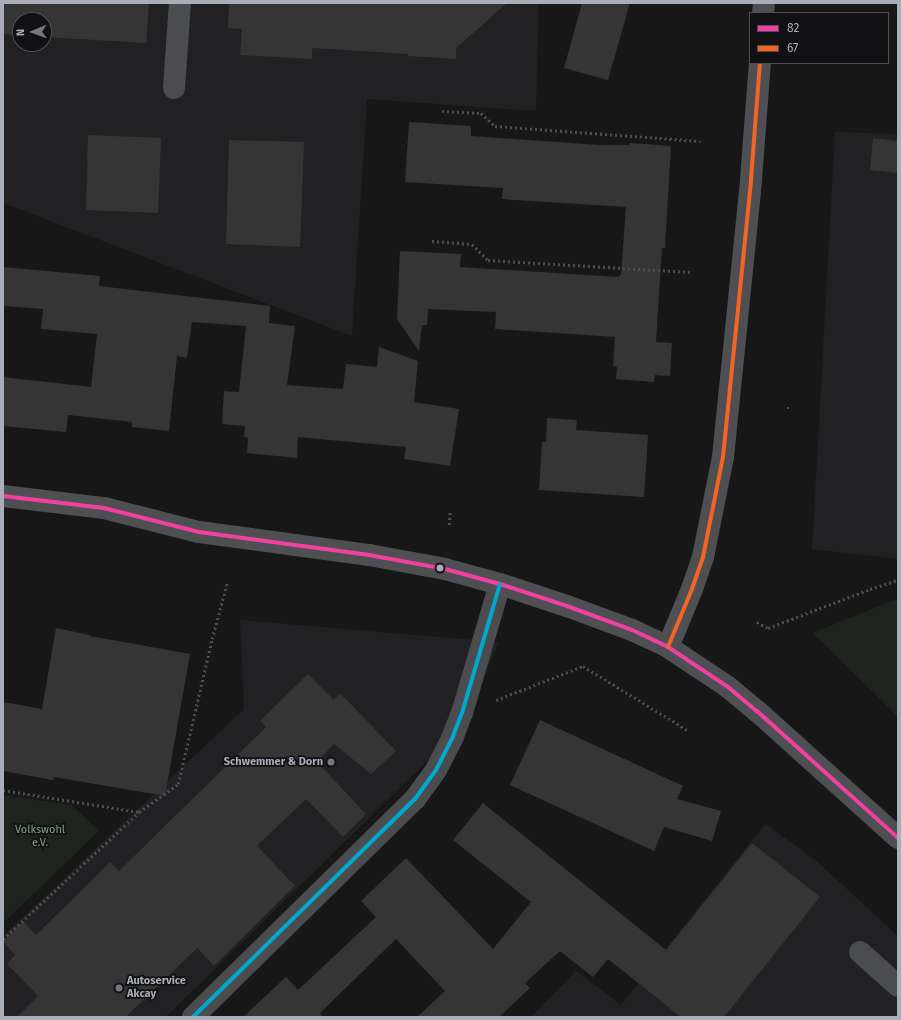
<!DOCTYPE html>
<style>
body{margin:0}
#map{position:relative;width:901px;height:1020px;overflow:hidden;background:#171717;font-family:"Fira Sans",sans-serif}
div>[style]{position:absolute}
.built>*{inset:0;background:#212123}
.green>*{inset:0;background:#1d241e}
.building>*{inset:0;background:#353536}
.path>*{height:2.5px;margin-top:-1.25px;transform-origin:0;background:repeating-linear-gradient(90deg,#4d4e52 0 2px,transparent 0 5px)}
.minor>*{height:22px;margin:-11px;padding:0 11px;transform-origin:11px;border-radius:11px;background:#4b4c50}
.major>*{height:22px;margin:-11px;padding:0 11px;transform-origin:11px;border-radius:11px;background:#4d4f52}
.bus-1>*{height:4px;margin:-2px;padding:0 2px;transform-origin:2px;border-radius:2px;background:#f240a1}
.bus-2>*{height:4px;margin:-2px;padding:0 2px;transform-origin:2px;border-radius:2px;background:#f26522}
.bus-3>*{height:4px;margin:-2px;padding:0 2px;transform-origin:2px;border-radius:2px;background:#00a9ce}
.dots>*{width:11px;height:11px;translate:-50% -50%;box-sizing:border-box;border:2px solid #111113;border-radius:50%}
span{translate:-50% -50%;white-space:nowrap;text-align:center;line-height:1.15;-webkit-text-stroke:3.5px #111113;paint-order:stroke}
.poi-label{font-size:11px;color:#a8adb8;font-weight:700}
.right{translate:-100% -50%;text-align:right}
.left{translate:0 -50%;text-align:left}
.park-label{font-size:11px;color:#7fa381}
.frame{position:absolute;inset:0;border:4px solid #a8adb8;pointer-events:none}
.legend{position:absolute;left:749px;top:12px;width:140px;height:52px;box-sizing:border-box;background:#111113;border:1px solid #4d4f55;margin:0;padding:5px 7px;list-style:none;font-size:12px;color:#a8adb8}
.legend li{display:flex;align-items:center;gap:8px;height:20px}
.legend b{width:20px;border:1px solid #4d4f55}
.north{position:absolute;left:12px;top:12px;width:40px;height:40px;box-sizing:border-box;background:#111113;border:1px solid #4d4f55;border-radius:50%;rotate:268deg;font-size:11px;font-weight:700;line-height:16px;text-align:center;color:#a8adb8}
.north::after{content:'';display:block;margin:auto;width:14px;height:18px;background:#757880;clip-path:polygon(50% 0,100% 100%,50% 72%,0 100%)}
</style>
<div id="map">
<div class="built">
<div style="clip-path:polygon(evenodd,3px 3px,539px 3px,536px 111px,367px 99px,352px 336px,3px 203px,3px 3px,20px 20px,44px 20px,44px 44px,20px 44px,20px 20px)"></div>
<div style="clip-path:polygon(835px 132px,898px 134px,898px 559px,812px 549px)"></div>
<div style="clip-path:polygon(240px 620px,499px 642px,461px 728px,166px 1017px,3px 1017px,3px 936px,244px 709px)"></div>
<div style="clip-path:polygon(765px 824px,812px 857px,898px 936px,898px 1017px,531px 1017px,576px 971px,621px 1005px)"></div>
</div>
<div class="green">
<div style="clip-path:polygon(894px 600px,898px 602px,898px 717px,813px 633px)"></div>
<div style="clip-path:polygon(3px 795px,72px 805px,99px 831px,3px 923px)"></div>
</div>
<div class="building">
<div style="clip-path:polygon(3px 3px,149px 3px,146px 43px,44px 37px,44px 20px,20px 20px,20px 35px,3px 34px)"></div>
<div style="clip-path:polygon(229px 3px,507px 3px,456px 48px,456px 59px,408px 56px,408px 54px,312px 48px,312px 59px,240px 55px,242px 29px,228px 28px)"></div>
<div style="clip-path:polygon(582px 3px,630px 3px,608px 80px,564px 68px)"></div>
<div style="clip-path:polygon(409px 122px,471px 126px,471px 136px,599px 145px,630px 145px,630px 143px,671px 146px,665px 248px,662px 248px,656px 342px,672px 343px,670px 376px,655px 375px,654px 382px,616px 379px,617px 367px,613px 366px,615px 337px,495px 329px,496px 312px,428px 309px,427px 325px,422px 325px,419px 351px,397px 319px,400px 251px,461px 254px,460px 267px,619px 277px,619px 275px,621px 275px,626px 207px,502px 199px,503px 188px,405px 182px)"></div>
<div style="clip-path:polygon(88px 135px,161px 138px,158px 213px,86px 210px)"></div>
<div style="clip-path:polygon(873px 138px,898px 141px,898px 173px,870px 170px)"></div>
<div style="clip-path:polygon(229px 140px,304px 142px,300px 247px,226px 244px)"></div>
<div style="clip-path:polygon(3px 267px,100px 276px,99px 286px,270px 306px,269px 323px,295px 326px,287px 385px,343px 389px,346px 364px,377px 367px,379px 347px,418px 361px,414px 402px,459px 409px,450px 466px,404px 459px,406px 447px,298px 437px,297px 458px,247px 453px,248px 438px,244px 437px,245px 426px,222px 424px,224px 391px,239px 392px,246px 326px,192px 322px,187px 358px,177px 356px,169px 431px,132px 427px,132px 422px,68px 415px,66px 432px,3px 426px,3px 377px,91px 387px,97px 334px,41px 329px,43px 309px,3px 306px)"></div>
<div style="clip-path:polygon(547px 418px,577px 420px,576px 430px,648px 435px,644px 497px,539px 490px,542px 442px,546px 442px)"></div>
<div style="clip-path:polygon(56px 628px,90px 635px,90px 636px,190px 654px,165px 796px,54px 777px,53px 780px,3px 771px,3px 702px,42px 709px)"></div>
<div style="clip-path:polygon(308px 674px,334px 700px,340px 693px,396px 751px,371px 774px,334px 744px,317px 762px,366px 814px,343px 837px,306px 799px,257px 846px,295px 886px,214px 966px,197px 948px,126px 1017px,17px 1017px,38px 996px,7px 964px,15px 955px,3px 941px,23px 921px,36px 935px,110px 862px,119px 871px,266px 727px,260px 721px)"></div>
<div style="clip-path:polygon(540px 720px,683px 786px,677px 799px,721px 811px,712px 841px,664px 827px,654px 851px,510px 785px)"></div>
<div style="clip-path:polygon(483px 803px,666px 950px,752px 843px,820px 897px,724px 1017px,681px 1017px,608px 959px,593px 977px,560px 951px,525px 983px,530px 988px,499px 1017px,417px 1017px,445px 991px,396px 939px,320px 1013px,323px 1017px,243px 1017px,286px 977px,298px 990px,376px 917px,361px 901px,406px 858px,493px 949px,531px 902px,453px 840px)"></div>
</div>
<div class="path">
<div style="left:442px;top:111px;width:39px;rotate:3deg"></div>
<div style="left:481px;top:113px;width:19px;rotate:43deg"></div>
<div style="left:495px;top:126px;width:206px;rotate:4.2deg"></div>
<div style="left:432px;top:241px;width:40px;rotate:4.3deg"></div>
<div style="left:472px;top:244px;width:23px;rotate:45deg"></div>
<div style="left:488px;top:260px;width:203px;rotate:3.4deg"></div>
<div style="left:787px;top:408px;width:5px"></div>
<div style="left:449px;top:525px;width:15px;rotate:-86deg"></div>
<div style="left:757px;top:622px;width:13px;rotate:29deg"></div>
<div style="left:768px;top:628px;width:109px;rotate:-20.9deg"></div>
<div style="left:870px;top:589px;width:29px;rotate:-18deg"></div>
<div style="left:496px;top:700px;width:93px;rotate:-21.3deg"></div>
<div style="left:583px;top:666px;width:124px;rotate:31.5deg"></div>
<div style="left:3px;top:790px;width:138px;rotate:9.2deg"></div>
<div style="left:3px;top:939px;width:186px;rotate:-43deg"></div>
<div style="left:139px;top:812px;width:48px;rotate:-35.7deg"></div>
<div style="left:178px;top:784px;width:149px;rotate:-76.8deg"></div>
<div style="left:212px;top:639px;width:58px;rotate:-75deg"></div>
</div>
<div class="minor">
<div style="left:174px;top:88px;width:85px;rotate:-86deg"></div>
<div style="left:860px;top:952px;width:51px;rotate:41.8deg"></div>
<div style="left:193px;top:1017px;width:311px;rotate:-44.5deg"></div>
<div style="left:415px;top:799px;width:36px;rotate:-54deg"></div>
<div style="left:436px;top:770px;width:38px;rotate:-63deg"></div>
<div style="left:453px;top:736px;width:25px;rotate:-69deg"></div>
<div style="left:462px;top:713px;width:134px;rotate:-73.6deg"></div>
</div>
<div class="major">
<div style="left:763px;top:13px;width:10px;rotate:-84deg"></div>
<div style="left:3px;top:496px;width:102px;rotate:6.8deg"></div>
<div style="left:104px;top:508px;width:98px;rotate:14.2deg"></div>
<div style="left:199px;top:532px;width:172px;rotate:7.7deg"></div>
<div style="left:369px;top:555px;width:77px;rotate:10.4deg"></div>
<div style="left:445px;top:569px;width:57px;rotate:15.3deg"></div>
<div style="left:500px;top:584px;width:71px;rotate:18.2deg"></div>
<div style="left:567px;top:606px;width:69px;rotate:20.3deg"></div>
<div style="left:632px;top:630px;width:40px;rotate:25deg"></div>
<div style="left:668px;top:647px;width:72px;rotate:33.7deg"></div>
<div style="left:728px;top:687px;width:38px;rotate:40deg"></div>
<div style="left:757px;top:711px;width:190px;rotate:42deg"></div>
<div style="left:668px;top:647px;width:63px;rotate:-67.5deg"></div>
<div style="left:692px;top:589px;width:34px;rotate:-71deg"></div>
<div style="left:703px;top:557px;width:102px;rotate:-78.7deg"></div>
<div style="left:723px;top:457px;width:279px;rotate:-84.2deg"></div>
<div style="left:751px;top:179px;width:116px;rotate:-85.6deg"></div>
</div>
<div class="bus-1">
<div style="left:3px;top:496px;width:102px;rotate:6.8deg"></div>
<div style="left:104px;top:508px;width:98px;rotate:14.2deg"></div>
<div style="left:199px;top:532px;width:172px;rotate:7.7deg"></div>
<div style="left:369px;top:555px;width:77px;rotate:10.4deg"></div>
<div style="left:445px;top:569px;width:57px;rotate:15.3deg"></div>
<div style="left:500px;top:584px;width:71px;rotate:18.2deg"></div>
<div style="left:567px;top:606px;width:69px;rotate:20.3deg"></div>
<div style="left:632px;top:630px;width:40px;rotate:25deg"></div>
<div style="left:668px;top:647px;width:72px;rotate:33.7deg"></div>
<div style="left:728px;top:687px;width:38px;rotate:40deg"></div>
<div style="left:757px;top:711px;width:190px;rotate:42deg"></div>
</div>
<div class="bus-2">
<div style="left:668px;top:647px;width:63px;rotate:-67.5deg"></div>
<div style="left:692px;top:589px;width:34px;rotate:-71deg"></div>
<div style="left:703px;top:557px;width:102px;rotate:-78.7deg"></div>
<div style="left:723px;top:457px;width:279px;rotate:-84.2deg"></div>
<div style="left:751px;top:179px;width:116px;rotate:-85.6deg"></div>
</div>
<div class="bus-3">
<div style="left:193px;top:1017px;width:311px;rotate:-44.5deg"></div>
<div style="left:415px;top:799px;width:36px;rotate:-54deg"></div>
<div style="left:436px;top:770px;width:38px;rotate:-63deg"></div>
<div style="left:453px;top:736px;width:25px;rotate:-69deg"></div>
<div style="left:462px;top:713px;width:134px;rotate:-73.6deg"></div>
</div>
<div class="dots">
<div style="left:440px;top:568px;background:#a8adb8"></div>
<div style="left:331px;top:762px;background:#757880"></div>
<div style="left:119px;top:988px;background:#757880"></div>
</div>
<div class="poi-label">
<span class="right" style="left:323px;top:762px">Schwemmer &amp; Dorn</span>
<span class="left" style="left:127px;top:988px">Autoservice<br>Akcay</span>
</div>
<div class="park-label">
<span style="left:40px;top:837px">Volkswohl<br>e.V.</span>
</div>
<div class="frame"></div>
<ul class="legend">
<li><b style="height:5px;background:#f240a1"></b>82</li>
<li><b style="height:5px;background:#f26522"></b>67</li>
</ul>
<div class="north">N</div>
</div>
